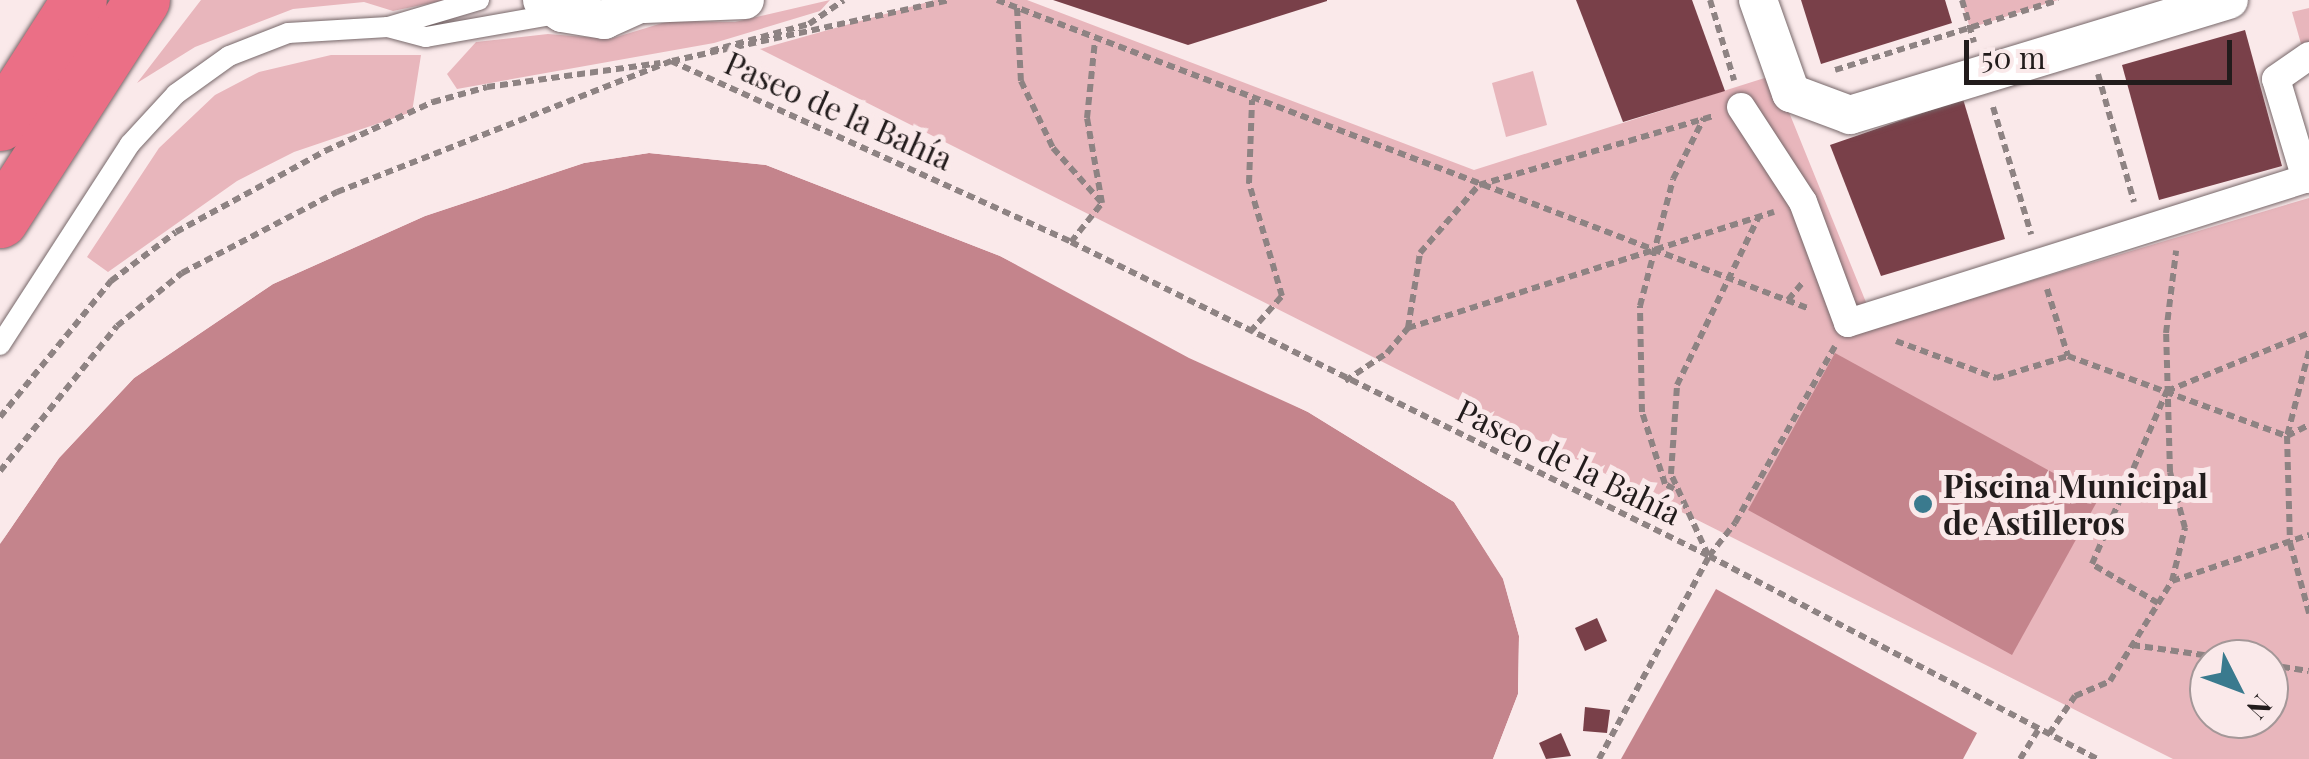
<!DOCTYPE html>
<meta charset="utf-8">
<style>
body{margin:0}
#map{position:relative;width:2309px;height:759px;overflow:hidden;background:#fae9ea;font-family:"Playfair Display",serif}
div>[style]{position:absolute}
.green>*{inset:0;background:#e8b6bc}
.water>*{inset:0;background:#c4848c}
.pier>*{inset:0;background:#fae9ea}
.building>*{inset:0;background:#794049}
.path>*{height:6px;margin-top:-3px;transform-origin:0;background:repeating-linear-gradient(90deg,#8e8383 0 8px,transparent 0 13px)}
.roads{filter:drop-shadow(0 0 2px #766769) drop-shadow(0 0 2px #766769)}
.service>*{height:20px;margin:-10px;padding:0 10px;transform-origin:10px;border-radius:10px;background:#fff}
.pedestrian>*{height:28px;margin:-14px;padding:0 14px;transform-origin:14px;border-radius:14px;background:#fff}
.minor>*{height:38px;margin:-19px;padding:0 19px;transform-origin:19px;border-radius:19px;background:#fff}
.motorway>*{height:55px;margin:-27.5px;padding:0 27.5px;transform-origin:27.5px;border-radius:27.5px;background:#eb6f86}
.dots>*{width:28px;height:28px;translate:-50% -50%;box-sizing:border-box;border:5px solid #fae9ea;border-radius:50%}
span{translate:-50% -50%;white-space:nowrap;text-align:center;line-height:1.15;-webkit-text-stroke:10px #fae9ea;paint-order:stroke}
.street-label{font-size:32px;color:#221c1c}
.poi-label{font-size:32px;color:#221c1c;font-weight:700}
.left{translate:0 -50%;text-align:left}
.north{position:absolute;left:2189px;top:639px;width:100px;height:100px;box-sizing:border-box;background:#fae9ea;border:2px solid #a49798;border-radius:50%;rotate:132deg;font-size:28px;font-weight:700;line-height:40px;text-align:center;color:#221c1c}
.north::after{content:'';display:block;margin:auto;width:35px;height:45px;background:#3a7a8e;clip-path:polygon(50% 0,100% 100%,50% 72%,0 100%)}
.scale{position:absolute;left:1964px;top:40px;width:268px;height:45px;box-sizing:border-box;border:5px solid #221c1c;border-top:0;padding-left:12px;font-size:30px;line-height:35px;white-space:nowrap;color:#221c1c;-webkit-text-stroke:8px #fae9ea;paint-order:stroke}
</style>
<div id="map">
<div class="green">
<div style="clip-path:polygon(201px 0,446px 0,393px 11px,364px 2px,293px 9px,195px 47px,137px 83px)"></div>
<div style="clip-path:polygon(830px 0,820px 11px,714px 43px,457px 89px,447px 74px,476px 42px,548px 34px,610px 39px,669px 21px,735px 22px)"></div>
<div style="clip-path:polygon(evenodd,935px 0,1027px 0,1474px 170px,1774px 75px,1876px 327px,2309px 198px,2309px 759px,2173px 759px,760px 49px,935px 0,2209px 659px,2269px 659px,2269px 719px,2209px 719px,2209px 659px)"></div>
<div style="clip-path:polygon(1961px 0,2058px 0,1970px 28px)"></div>
<div style="clip-path:polygon(2309px 8px,2309px 72px,2292px 12px)"></div>
<div style="clip-path:polygon(331px 55px,421px 55px,412px 112px,294px 152px,237px 181px,108px 272px,87px 257px,159px 148px,215px 95px,259px 72px)"></div>
<div style="clip-path:polygon(1533px 71px,1547px 125px,1506px 137px,1492px 83px)"></div>
</div>
<div class="water">
<div style="clip-path:polygon(649px 153px,766px 165px,1000px 256px,1308px 412px,1454px 502px,1503px 579px,1519px 636px,1518px 694px,1493px 759px,0 759px,0 544px,59px 458px,134px 378px,273px 284px,425px 216px,584px 163px)"></div>
<div style="clip-path:polygon(1835px 353px,2099px 498px,2012px 655px,1748px 510px)"></div>
<div style="clip-path:polygon(1716px 589px,1977px 733px,1963px 759px,1621px 759px)"></div>
</div>
<div class="pier">
<div style="clip-path:polygon(649px 148px,767px 160px,1002px 251px,1310px 407px,1457px 498px,1507px 576px,1524px 635px,1523px 695px,1498px 759px,1493px 759px,1518px 694px,1519px 636px,1503px 578px,1454px 502px,1308px 412px,1189px 358px,1000px 256px,766px 165px,649px 153px,584px 163px,425px 216px,273px 284px,134px 378px,59px 458px,0 544px,55px 455px,130px 375px,270px 280px,424px 211px,582px 159px)"></div>
</div>
<div class="building">
<div style="clip-path:polygon(1053px 0,1327px 0,1327px 1px,1188px 45px)"></div>
<div style="clip-path:polygon(1576px 0,1692px 0,1725px 91px,1623px 122px)"></div>
<div style="clip-path:polygon(1801px 0,1945px 0,1952px 23px,1821px 64px)"></div>
<div style="clip-path:polygon(2245px 30px,2282px 166px,2159px 200px,2122px 65px)"></div>
<div style="clip-path:polygon(1963px 99px,2005px 239px,1881px 276px,1830px 145px)"></div>
<div style="clip-path:polygon(1597px 618px,1607px 641px,1585px 651px,1575px 628px)"></div>
<div style="clip-path:polygon(1585px 707px,1610px 710px,1607px 733px,1583px 731px)"></div>
<div style="clip-path:polygon(1561px 733px,1571px 756px,1546px 759px,1539px 743px)"></div>
</div>
<div class="path">
<div style="left:997px;top:0;width:870px;rotate:20.81deg"></div>
<div style="left:1710px;top:0;width:84px;rotate:73.3deg"></div>
<div style="left:1962px;top:0;width:44px;rotate:74.1deg"></div>
<div style="left:1017px;top:8px;width:73px;rotate:86.9deg"></div>
<div style="left:1021px;top:81px;width:74px;rotate:64.5deg"></div>
<div style="left:1053px;top:148px;width:74px;rotate:48.3deg"></div>
<div style="left:711px;top:51px;width:102px;rotate:-15.4deg"></div>
<div style="left:809px;top:24px;width:42px;rotate:-34.4deg"></div>
<div style="left:672px;top:61px;width:284px;rotate:-12.4deg"></div>
<div style="left:1835px;top:70px;width:234px;rotate:-17.4deg"></div>
<div style="left:2098px;top:74px;width:133px;rotate:74.3deg"></div>
<div style="left:1993px;top:107px;width:133px;rotate:73.3deg"></div>
<div style="left:1071px;top:242px;width:50px;rotate:-51.5deg"></div>
<div style="left:1102px;top:203px;width:86px;rotate:-100deg"></div>
<div style="left:1087px;top:118px;width:77px;rotate:-84.1deg"></div>
<div style="left:2047px;top:289px;width:70px;rotate:72.6deg"></div>
<div style="left:1788px;top:300px;width:23px;rotate:-50deg"></div>
<div style="left:1408px;top:328px;width:384px;rotate:-17.6deg"></div>
<div style="left:1250px;top:332px;width:48px;rotate:-48.4deg"></div>
<div style="left:1282px;top:296px;width:118px;rotate:-106.3deg"></div>
<div style="left:1249px;top:183px;width:83px;rotate:-87.9deg"></div>
<div style="left:1896px;top:341px;width:107px;rotate:20.3deg"></div>
<div style="left:1996px;top:378px;width:75px;rotate:-17deg"></div>
<div style="left:2068px;top:356px;width:233px;rotate:20.1deg"></div>
<div style="left:2287px;top:436px;width:25px;rotate:-27deg"></div>
<div style="left:2309px;top:351px;width:88px;rotate:104.5deg"></div>
<div style="left:2287px;top:436px;width:107px;rotate:88.4deg"></div>
<div style="left:2290px;top:543px;width:73px;rotate:74.8deg"></div>
<div style="left:1345px;top:381px;width:50px;rotate:-33.7deg"></div>
<div style="left:1387px;top:353px;width:33px;rotate:-50deg"></div>
<div style="left:1408px;top:328px;width:76px;rotate:-80.9deg"></div>
<div style="left:1420px;top:253px;width:90px;rotate:-49.1deg"></div>
<div style="left:1479px;top:185px;width:244px;rotate:-16.4deg"></div>
<div style="left:0;top:417px;width:176px;rotate:-50.8deg"></div>
<div style="left:111px;top:281px;width:81px;rotate:-37deg"></div>
<div style="left:176px;top:232px;width:170px;rotate:-28.5deg"></div>
<div style="left:325px;top:151px;width:119px;rotate:-24.4deg"></div>
<div style="left:433px;top:102px;width:56px;rotate:-15.5deg"></div>
<div style="left:487px;top:87px;width:175px;rotate:-7.9deg"></div>
<div style="left:0;top:471px;width:186px;rotate:-51.1deg"></div>
<div style="left:117px;top:326px;width:84px;rotate:-39.2deg"></div>
<div style="left:182px;top:273px;width:175px;rotate:-27.6deg"></div>
<div style="left:337px;top:192px;width:359px;rotate:-21.4deg"></div>
<div style="left:671px;top:61px;width:439px;rotate:24.3deg"></div>
<div style="left:1071px;top:242px;width:711px;rotate:26.2deg"></div>
<div style="left:1709px;top:556px;width:438px;rotate:27.6deg"></div>
<div style="left:1674px;top:489px;width:10px;rotate:-151deg"></div>
<div style="left:1665px;top:484px;width:76px;rotate:-107.7deg"></div>
<div style="left:1642px;top:412px;width:106px;rotate:-91.1deg"></div>
<div style="left:1640px;top:306px;width:131px;rotate:-75.4deg"></div>
<div style="left:1673px;top:179px;width:68px;rotate:-63.1deg"></div>
<div style="left:1708px;top:555px;width:89px;rotate:-114.6deg"></div>
<div style="left:1671px;top:474px;width:89px;rotate:-86.1deg"></div>
<div style="left:1677px;top:385px;width:186px;rotate:-64.1deg"></div>
<div style="left:2172px;top:581px;width:55px;rotate:-76.2deg"></div>
<div style="left:2185px;top:528px;width:58px;rotate:-105deg"></div>
<div style="left:2170px;top:472px;width:139px;rotate:-91.6deg"></div>
<div style="left:2166px;top:333px;width:83px;rotate:-83deg"></div>
<div style="left:2158px;top:603px;width:77px;rotate:-149.4deg"></div>
<div style="left:2092px;top:564px;width:189px;rotate:-66.6deg"></div>
<div style="left:2167px;top:391px;width:153px;rotate:-22.2deg"></div>
<div style="left:2132px;top:645px;width:101px;rotate:8deg"></div>
<div style="left:2269px;top:665px;width:40px;rotate:8.5deg"></div>
<div style="left:2049px;top:734px;width:46px;rotate:-55.6deg"></div>
<div style="left:2075px;top:696px;width:38px;rotate:-23deg"></div>
<div style="left:2110px;top:681px;width:118px;rotate:-58.2deg"></div>
<div style="left:2172px;top:581px;width:145px;rotate:-18.6deg"></div>
<div style="left:1599px;top:759px;width:231px;rotate:-61.5deg"></div>
<div style="left:1709px;top:556px;width:42px;rotate:-51.8deg"></div>
<div style="left:1735px;top:523px;width:203px;rotate:-60.5deg"></div>
<div style="left:2020px;top:759px;width:34px;rotate:-58deg"></div>
</div>
<div class="roads">
<div class="service">
<div style="left:388px;top:27px;width:39px;rotate:15deg"></div>
<div style="left:426px;top:37px;width:133px;rotate:-10deg"></div>
<div style="left:0;top:345px;width:239px;rotate:-57.1deg"></div>
<div style="left:130px;top:144px;width:68px;rotate:-47.4deg"></div>
<div style="left:176px;top:94px;width:65px;rotate:-35.6deg"></div>
<div style="left:229px;top:56px;width:63px;rotate:-21.3deg"></div>
<div style="left:288px;top:33px;width:100px;rotate:-3.4deg"></div>
<div style="left:388px;top:27px;width:95px;rotate:-16.5deg"></div>
</div>
<div class="pedestrian">
<div style="left:1741px;top:107px;width:113px;rotate:56.9deg"></div>
<div style="left:1803px;top:202px;width:129px;rotate:69.6deg"></div>
<div style="left:1848px;top:323px;width:480px;rotate:-17.5deg"></div>
<div style="left:2306px;top:179px;width:104px;rotate:-106.7deg"></div>
<div style="left:2276px;top:79px;width:40px;rotate:-34.9deg"></div>
</div>
<div class="minor">
<div style="left:542px;top:0;width:24px;rotate:33deg"></div>
<div style="left:562px;top:13px;width:43px;rotate:9.5deg"></div>
<div style="left:604px;top:20px;width:48px;rotate:-24.4deg"></div>
<div style="left:1758px;top:0;width:99px;rotate:70.5deg"></div>
<div style="left:1791px;top:93px;width:63px;rotate:20.4deg"></div>
<div style="left:1850px;top:115px;width:396px;rotate:-16.9deg"></div>
<div style="left:644px;top:4px;width:101px;rotate:-2.3deg"></div>
</div>
<div class="motorway">
<div style="left:0;top:123px;width:146px;rotate:-57.3deg"></div>
<div style="left:0;top:220px;width:262px;rotate:-57.2deg"></div>
</div>
</div>
<div class="dots">
<div style="left:1923px;top:504px;background:#3a7a8e"></div>
</div>
<div class="street-label">
<span style="left:839px;top:110px;rotate:24deg">Paseo de la Bahía</span>
<span style="left:1569px;top:461px;rotate:26deg">Paseo de la Bahía</span>
</div>
<div class="poi-label">
<span class="left" style="left:1943px;top:504px">Piscina Municipal<br>de Astilleros</span>
</div>
<div class="north">N</div>
<div class="scale">50 m</div>
</div>
